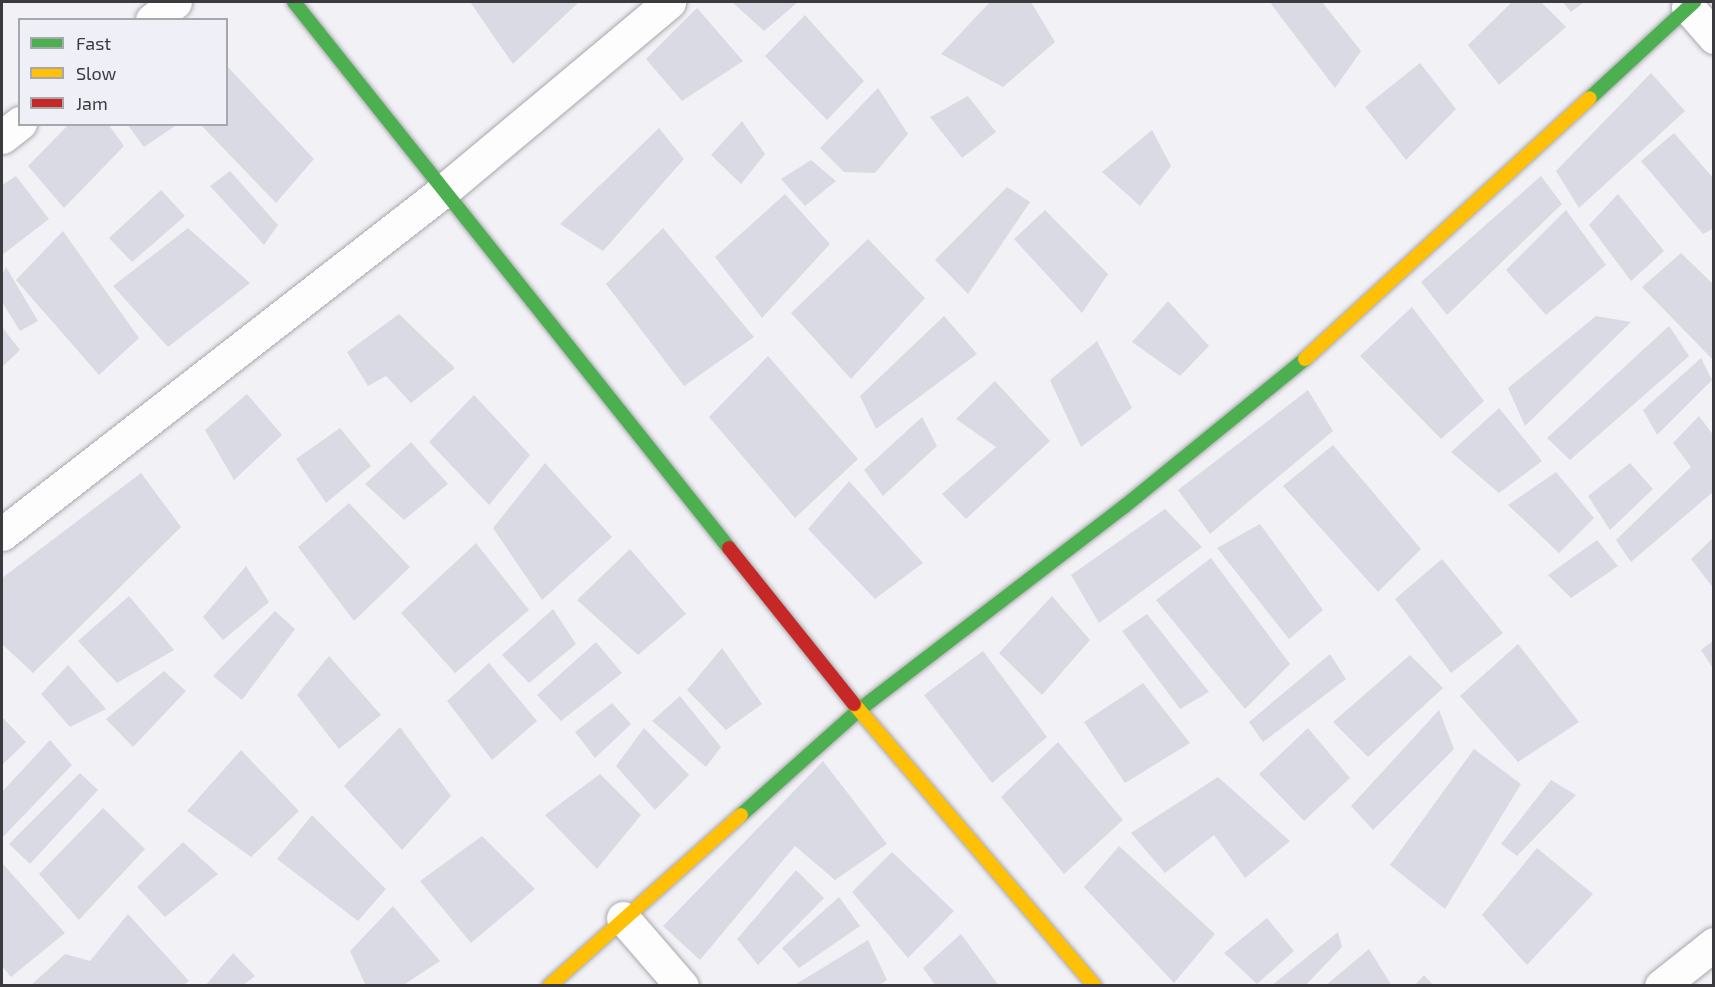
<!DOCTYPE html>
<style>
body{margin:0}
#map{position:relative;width:1715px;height:987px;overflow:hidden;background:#f1f1f6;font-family:"Exo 2",sans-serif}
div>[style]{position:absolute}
.building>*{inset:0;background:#dadae5}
.roads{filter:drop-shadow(0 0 2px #a8a8ac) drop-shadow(0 0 2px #a8a8ac)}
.street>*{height:33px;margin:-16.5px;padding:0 16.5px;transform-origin:16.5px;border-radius:16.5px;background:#fdfdfe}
.fast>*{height:14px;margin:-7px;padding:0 7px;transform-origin:7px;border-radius:7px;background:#4caf50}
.slow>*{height:14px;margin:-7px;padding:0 7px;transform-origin:7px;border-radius:7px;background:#ffc107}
.jam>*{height:14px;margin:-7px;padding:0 7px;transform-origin:7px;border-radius:7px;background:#c62828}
span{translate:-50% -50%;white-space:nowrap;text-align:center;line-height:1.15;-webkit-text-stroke:4.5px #efeff8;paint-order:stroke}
.frame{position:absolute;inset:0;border:3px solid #3b3b3f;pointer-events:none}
.legend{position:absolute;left:18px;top:18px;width:210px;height:108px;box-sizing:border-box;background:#efeff8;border:2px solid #a7a7ae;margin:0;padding:8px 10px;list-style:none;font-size:18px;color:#3b3b3f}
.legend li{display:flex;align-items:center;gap:12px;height:30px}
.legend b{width:30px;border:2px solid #a7a7ae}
</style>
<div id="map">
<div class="building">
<div style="clip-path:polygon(470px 2px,579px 2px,513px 64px)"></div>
<div style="clip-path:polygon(732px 2px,798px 2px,764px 31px)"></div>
<div style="clip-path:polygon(990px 2px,1031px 2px,1055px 42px,1003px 87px,941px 54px)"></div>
<div style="clip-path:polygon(1274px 2px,1322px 2px,1361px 51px,1335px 88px,1271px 4px)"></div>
<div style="clip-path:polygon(1512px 2px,1541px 2px,1566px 27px,1499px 85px,1468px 45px)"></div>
<div style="clip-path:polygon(1563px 2px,1584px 2px,1571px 12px)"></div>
<div style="clip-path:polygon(697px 8px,743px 61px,682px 101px,646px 59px)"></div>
<div style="clip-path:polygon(805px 15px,864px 81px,827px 120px,765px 56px)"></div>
<div style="clip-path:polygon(1420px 63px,1456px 109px,1406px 160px,1365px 107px)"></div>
<div style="clip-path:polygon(226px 65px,314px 159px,276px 203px,200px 124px,226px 124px)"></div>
<div style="clip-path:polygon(1651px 73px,1685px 111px,1579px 208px,1556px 171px)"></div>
<div style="clip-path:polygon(878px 88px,908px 134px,875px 173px,844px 172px,820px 148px)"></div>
<div style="clip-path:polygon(968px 96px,996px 132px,962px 158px,930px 117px)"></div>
<div style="clip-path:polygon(742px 121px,765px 154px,741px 184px,711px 155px)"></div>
<div style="clip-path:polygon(69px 124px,108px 124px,124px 146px,64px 208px,28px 166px)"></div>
<div style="clip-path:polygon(127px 124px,178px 124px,144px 147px)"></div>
<div style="clip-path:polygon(659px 128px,684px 159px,603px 251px,560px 224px)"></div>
<div style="clip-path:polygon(1152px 130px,1171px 166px,1140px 206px,1102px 172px)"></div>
<div style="clip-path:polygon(1674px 133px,1714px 179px,1714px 228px,1703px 234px,1641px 161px)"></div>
<div style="clip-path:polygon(811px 160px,836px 181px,805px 206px,781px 179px)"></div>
<div style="clip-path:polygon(230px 171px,278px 225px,264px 245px,210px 186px)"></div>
<div style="clip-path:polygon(16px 176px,49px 219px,2px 255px,2px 185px)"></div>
<div style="clip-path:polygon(1541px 176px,1562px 204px,1447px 315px,1421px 282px)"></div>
<div style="clip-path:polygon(1007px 187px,1030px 202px,968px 294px,935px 260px)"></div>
<div style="clip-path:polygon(161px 190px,185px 216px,132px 262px,109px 238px)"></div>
<div style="clip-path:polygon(785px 194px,830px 244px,762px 318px,715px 257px)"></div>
<div style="clip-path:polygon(1618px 194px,1664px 251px,1631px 281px,1589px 225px)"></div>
<div style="clip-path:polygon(1045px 210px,1108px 274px,1082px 313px,1014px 239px)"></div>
<div style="clip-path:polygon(1566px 210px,1606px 265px,1546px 315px,1506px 270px)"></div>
<div style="clip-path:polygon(188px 228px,250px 283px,168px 347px,113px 286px)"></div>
<div style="clip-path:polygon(663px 228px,754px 337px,684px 386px,606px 284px)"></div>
<div style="clip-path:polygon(63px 231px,139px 338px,99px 375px,16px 280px)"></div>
<div style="clip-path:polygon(868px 239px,925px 298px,851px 379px,791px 313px)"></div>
<div style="clip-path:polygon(1681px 253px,1714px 285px,1714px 361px,1642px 287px)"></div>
<div style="clip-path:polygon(6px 267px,38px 321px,20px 331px,2px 302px,2px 275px)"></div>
<div style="clip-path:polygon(1168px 301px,1209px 346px,1180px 376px,1132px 342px)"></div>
<div style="clip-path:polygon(1412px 307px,1484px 401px,1441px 439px,1360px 356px)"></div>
<div style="clip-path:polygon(399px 314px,455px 368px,411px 403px,386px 376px,368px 386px,347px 352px)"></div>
<div style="clip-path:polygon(944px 316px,977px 354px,876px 429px,860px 396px)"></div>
<div style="clip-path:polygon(1596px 316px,1631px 322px,1525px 426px,1508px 388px)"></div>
<div style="clip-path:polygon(1669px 326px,1689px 356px,1570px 460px,1547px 438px)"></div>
<div style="clip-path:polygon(2px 327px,20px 350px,2px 367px)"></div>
<div style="clip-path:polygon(1097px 341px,1132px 408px,1081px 447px,1050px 380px)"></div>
<div style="clip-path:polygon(768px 356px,858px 459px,795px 518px,709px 417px)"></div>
<div style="clip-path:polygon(1701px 358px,1712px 380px,1657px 435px,1643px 410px)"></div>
<div style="clip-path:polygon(995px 381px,1050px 441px,966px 519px,942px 494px,996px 447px,956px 419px)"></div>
<div style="clip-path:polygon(1308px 390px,1333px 431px,1210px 534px,1178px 490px)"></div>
<div style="clip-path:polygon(247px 394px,282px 435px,234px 480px,205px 430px)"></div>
<div style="clip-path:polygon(474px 395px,530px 455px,489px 505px,429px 442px)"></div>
<div style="clip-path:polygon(1499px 408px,1542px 461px,1499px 493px,1451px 452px)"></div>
<div style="clip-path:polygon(1699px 416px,1714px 436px,1714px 491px,1631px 562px,1616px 540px,1691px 467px,1673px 443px)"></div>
<div style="clip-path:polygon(922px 417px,937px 446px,883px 496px,864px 470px)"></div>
<div style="clip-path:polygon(340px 428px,371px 466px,326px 503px,296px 459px)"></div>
<div style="clip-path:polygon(411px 442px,448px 484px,404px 520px,365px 484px)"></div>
<div style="clip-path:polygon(1333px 445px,1421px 549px,1378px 592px,1283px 486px)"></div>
<div style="clip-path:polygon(545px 463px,612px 537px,542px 600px,493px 528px)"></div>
<div style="clip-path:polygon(1630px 463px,1653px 489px,1610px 530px,1588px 496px)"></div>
<div style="clip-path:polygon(1556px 472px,1594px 518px,1559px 553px,1508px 505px)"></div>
<div style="clip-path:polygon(141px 473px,181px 527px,33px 673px,2px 644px,2px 578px)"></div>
<div style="clip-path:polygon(849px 481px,923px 563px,875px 599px,808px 529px)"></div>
<div style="clip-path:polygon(349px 503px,410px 567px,354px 621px,298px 547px)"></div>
<div style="clip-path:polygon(1165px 509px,1202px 547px,1099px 623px,1071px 575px)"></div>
<div style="clip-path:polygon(1260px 524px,1323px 610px,1289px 639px,1217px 548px)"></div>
<div style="clip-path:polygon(1714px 537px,1714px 589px,1691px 559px)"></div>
<div style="clip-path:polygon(1597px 540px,1618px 566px,1571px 598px,1548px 575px)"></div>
<div style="clip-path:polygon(476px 543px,529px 610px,455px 673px,401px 613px)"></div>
<div style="clip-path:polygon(630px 549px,686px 614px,638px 655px,577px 600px)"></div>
<div style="clip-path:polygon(1211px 558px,1290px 664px,1245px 709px,1156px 600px)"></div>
<div style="clip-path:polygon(1442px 559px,1503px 633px,1451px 673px,1395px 599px)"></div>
<div style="clip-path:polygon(246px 566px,269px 602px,223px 640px,203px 617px)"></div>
<div style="clip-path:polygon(129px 596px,174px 650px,117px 683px,78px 641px)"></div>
<div style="clip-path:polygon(1052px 596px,1090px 640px,1042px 695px,999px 653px)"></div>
<div style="clip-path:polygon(553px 609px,576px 644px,529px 683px,502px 655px)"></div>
<div style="clip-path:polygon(275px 611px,295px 629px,242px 700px,213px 676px)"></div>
<div style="clip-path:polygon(1147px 614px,1209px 692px,1180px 709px,1122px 631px)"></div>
<div style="clip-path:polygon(1714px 640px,1714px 670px,1701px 650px)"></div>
<div style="clip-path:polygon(596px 642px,622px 673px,561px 721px,537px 695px)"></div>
<div style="clip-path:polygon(1518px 644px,1579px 722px,1518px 762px,1460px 696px)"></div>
<div style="clip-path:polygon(722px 648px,762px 704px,726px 730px,687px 690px)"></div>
<div style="clip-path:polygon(983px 651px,1047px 737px,992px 783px,924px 695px)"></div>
<div style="clip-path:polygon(1330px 654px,1346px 679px,1263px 742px,1249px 722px)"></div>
<div style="clip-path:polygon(1410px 655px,1443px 688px,1368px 757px,1333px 722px)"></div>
<div style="clip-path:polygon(329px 656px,381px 715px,339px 749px,297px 695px)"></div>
<div style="clip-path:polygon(489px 663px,537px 721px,492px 760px,447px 701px)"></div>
<div style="clip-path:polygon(68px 665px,106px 709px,70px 727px,41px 694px)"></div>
<div style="clip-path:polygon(164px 671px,186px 691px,133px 747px,106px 719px)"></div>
<div style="clip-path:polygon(1143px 683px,1190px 743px,1125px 783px,1084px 722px)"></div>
<div style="clip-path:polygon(680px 696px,721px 747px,706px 767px,652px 721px)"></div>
<div style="clip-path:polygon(612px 703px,631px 724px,595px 758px,575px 732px)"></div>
<div style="clip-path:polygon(1439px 710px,1454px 749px,1373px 830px,1351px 806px)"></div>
<div style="clip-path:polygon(2px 717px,26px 742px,2px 765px)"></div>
<div style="clip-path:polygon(400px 727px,451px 796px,402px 850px,344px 786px)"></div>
<div style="clip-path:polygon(644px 728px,689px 775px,655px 810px,616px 766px)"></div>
<div style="clip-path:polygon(1308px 728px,1350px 778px,1304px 821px,1259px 774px)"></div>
<div style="clip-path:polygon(50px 740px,72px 765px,2px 838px,2px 792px)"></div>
<div style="clip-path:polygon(1058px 742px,1123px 820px,1064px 874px,1001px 797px)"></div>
<div style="clip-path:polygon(1474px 749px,1521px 784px,1445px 909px,1390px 865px)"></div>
<div style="clip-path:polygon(241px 750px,299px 811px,251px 857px,187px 811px)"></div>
<div style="clip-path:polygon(823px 761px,887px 844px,835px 880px,795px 846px,700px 960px,663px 926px)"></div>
<div style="clip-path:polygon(80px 773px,98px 790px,30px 864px,9px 844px)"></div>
<div style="clip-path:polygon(600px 774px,641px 815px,597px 869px,545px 815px)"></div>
<div style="clip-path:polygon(1218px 777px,1290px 841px,1245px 878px,1214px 835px,1165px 873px,1131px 833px)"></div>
<div style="clip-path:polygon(1551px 780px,1576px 795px,1517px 856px,1501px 844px)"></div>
<div style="clip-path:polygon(103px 808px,145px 849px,79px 920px,39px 874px)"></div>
<div style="clip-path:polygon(312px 815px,386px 889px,358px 921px,277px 859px)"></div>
<div style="clip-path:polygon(482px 836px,535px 889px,471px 943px,420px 881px)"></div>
<div style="clip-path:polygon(183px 842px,218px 874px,165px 917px,137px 887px)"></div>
<div style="clip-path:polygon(1119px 846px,1215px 934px,1174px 983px,1084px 887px)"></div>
<div style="clip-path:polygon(1537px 848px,1593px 894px,1527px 965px,1482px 915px)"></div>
<div style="clip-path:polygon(892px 852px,954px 911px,908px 958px,852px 892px)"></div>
<div style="clip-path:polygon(2px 863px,65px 933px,11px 977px,2px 966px)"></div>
<div style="clip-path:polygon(796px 870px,824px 898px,758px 965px,737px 939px)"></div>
<div style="clip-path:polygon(839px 897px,860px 926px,799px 968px,782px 948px)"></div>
<div style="clip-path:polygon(393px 906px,440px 961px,402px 986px,366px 986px,350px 951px)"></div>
<div style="clip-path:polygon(128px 914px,189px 981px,182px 986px,30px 986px,65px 954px,90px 961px)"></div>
<div style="clip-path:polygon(1267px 918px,1294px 951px,1257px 984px,1224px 953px)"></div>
<div style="clip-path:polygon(1338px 932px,1342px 947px,1305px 986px,1271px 986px)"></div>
<div style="clip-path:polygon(961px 934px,999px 986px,936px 986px,923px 968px)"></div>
<div style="clip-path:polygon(868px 940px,887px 980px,878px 986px,793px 986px)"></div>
<div style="clip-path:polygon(1369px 949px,1392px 986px,1325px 986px)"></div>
<div style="clip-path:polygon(233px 953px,255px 976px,242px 986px,205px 986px)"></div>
<div style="clip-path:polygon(1424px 975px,1434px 986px,1414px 986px)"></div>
</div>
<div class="roads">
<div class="street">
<div style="left:1688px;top:7px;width:40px;rotate:49deg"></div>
<div style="left:152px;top:20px;width:29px;rotate:-38deg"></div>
<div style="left:2px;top:137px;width:23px;rotate:-38deg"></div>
<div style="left:2px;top:534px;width:557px;rotate:-37.86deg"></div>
<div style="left:442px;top:192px;width:296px;rotate:-39.9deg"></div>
<div style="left:623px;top:918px;width:90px;rotate:49.1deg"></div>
<div style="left:1661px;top:986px;width:68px;rotate:-38.4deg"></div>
</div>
<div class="fast">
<div style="left:294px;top:2px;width:698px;rotate:51.46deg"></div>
<div style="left:1590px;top:98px;width:142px;rotate:-42.7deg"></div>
<div style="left:741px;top:815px;width:158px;rotate:-41.7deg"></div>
<div style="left:859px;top:710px;width:335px;rotate:-37.5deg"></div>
<div style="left:1125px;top:506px;width:232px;rotate:-39.2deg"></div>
</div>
<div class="slow">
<div style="left:1305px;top:359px;width:386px;rotate:-42.5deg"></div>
<div style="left:854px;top:704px;width:371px;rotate:49.5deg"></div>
<div style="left:549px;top:986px;width:257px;rotate:-41.7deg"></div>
</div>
<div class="jam">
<div style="left:729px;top:548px;width:200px;rotate:51.3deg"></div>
</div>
</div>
<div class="frame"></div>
<ul class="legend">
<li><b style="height:8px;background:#4caf50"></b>Fast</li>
<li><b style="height:8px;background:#ffc107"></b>Slow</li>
<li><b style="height:8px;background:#c62828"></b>Jam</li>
</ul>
</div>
